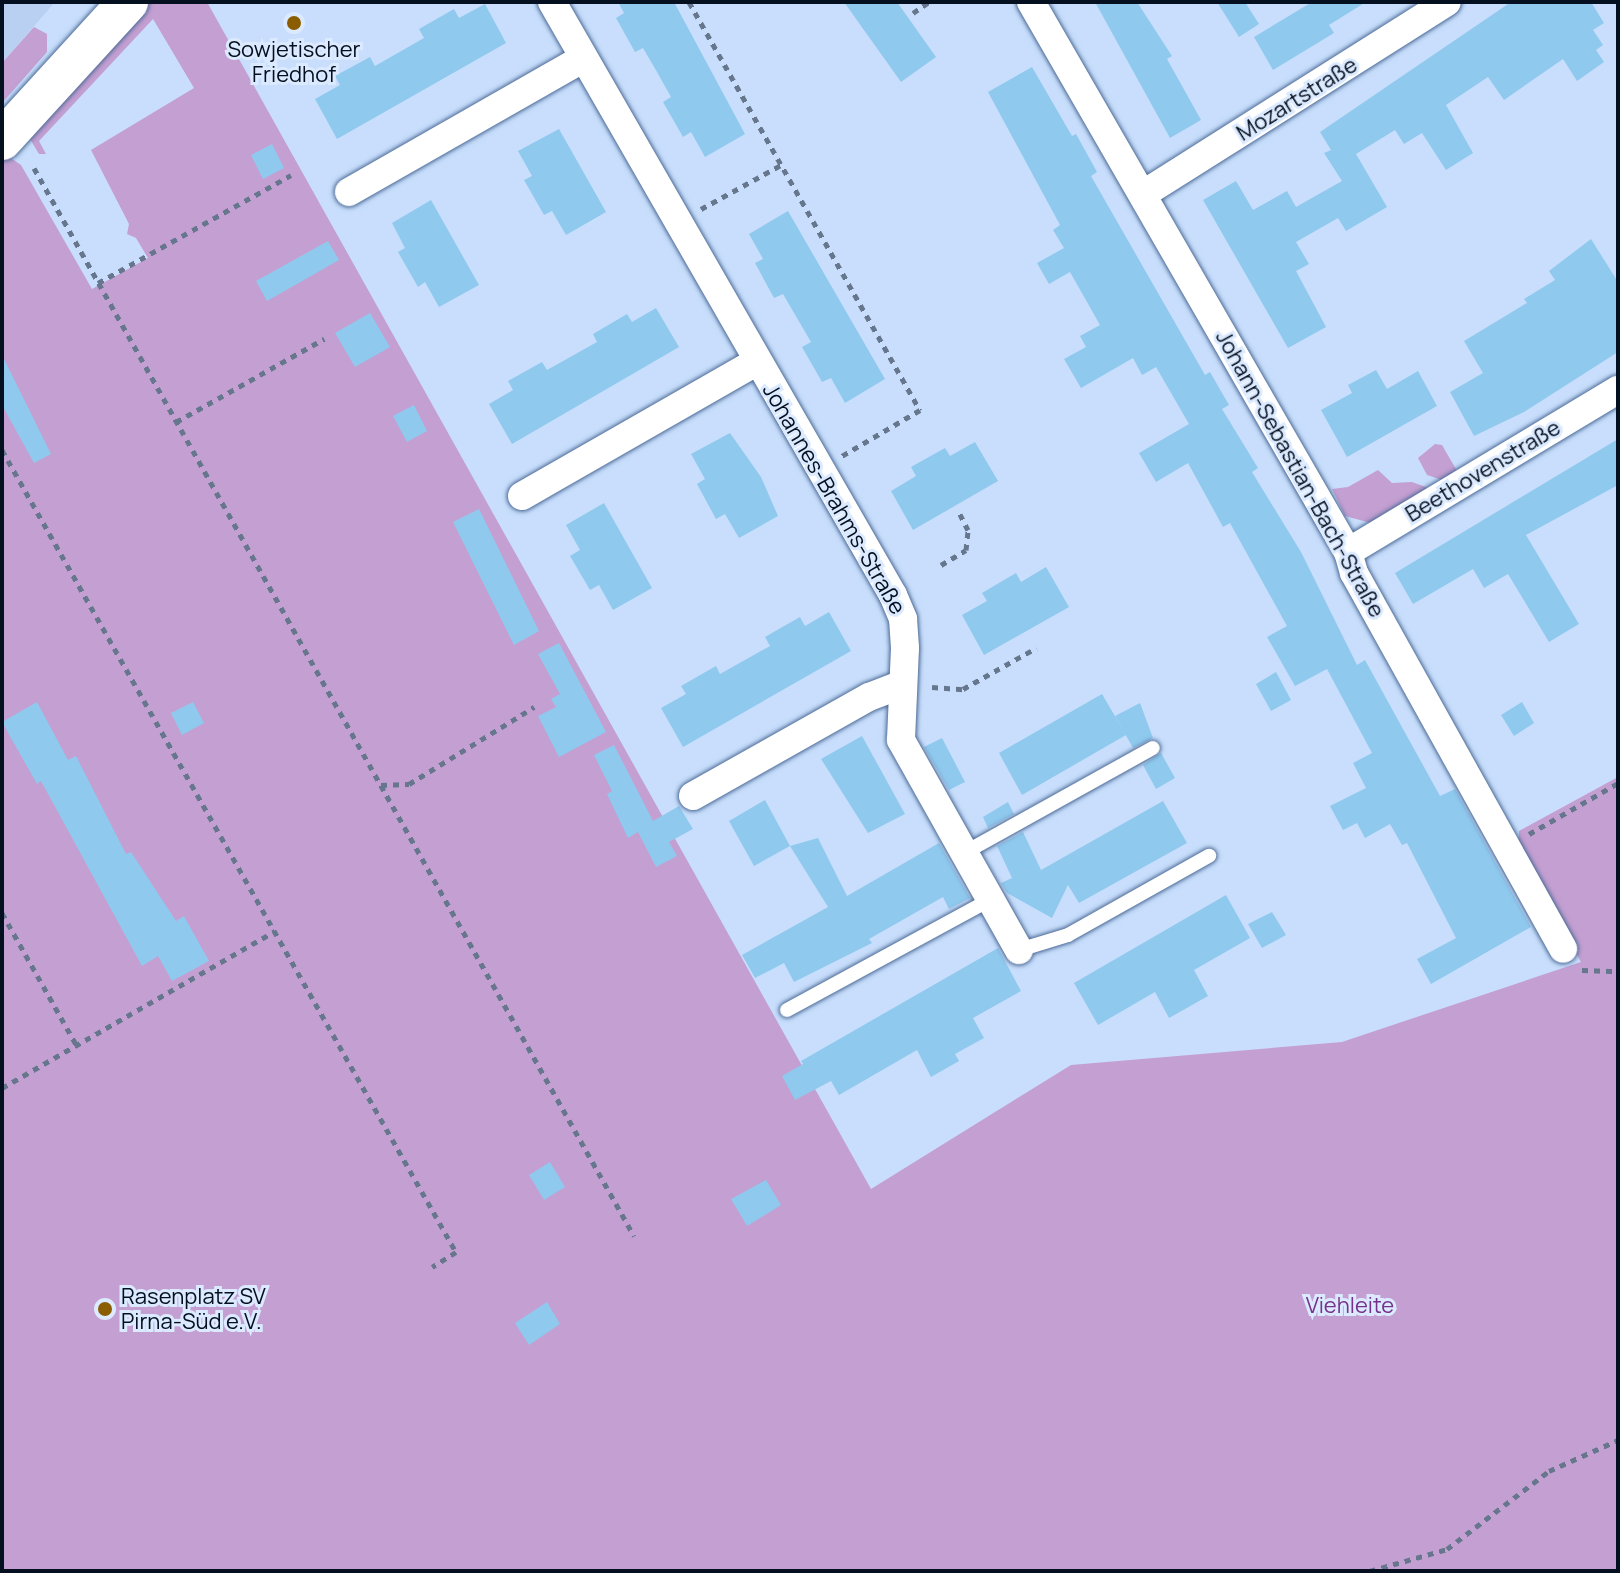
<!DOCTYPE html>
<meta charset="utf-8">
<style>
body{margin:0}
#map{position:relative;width:1620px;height:1573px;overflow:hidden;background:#c8defc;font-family:Manrope,sans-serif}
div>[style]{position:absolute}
.built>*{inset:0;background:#b9d0f2}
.green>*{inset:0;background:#c49fd2}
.building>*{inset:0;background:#90c9ee}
.path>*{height:5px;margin-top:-2.5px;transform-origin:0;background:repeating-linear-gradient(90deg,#65768d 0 6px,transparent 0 12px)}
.roads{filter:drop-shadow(0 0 2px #4c6b97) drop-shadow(0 0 2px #4c6b97)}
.lane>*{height:14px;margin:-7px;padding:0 7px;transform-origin:7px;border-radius:7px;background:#fff}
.street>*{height:28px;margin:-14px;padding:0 14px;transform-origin:14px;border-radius:14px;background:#fff}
.secondary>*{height:40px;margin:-20px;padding:0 20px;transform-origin:20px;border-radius:20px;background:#fff}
.dots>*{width:22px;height:22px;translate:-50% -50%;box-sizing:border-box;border:4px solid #dceaff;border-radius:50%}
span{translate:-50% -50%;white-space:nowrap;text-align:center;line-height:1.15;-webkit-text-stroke:6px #dceaff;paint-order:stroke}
.poi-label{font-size:22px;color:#040f1f}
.left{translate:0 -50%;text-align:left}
.street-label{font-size:22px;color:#040f1f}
.park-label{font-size:22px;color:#76328b}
.frame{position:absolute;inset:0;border:4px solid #040f1f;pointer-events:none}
</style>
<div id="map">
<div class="built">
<div style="clip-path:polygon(2px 2px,55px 2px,2px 63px)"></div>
</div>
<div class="green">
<div style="clip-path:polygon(149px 2px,207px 2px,871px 1189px,1071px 1065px,1342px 1042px,1581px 962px,1518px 855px,1519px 831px,1618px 777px,1618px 1571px,2px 1571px,2px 162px,8px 156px,21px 165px,92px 289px,148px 258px,136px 238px,127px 234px,129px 224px,91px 150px,194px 88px,153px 19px,39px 141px,46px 154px,39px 154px,30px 139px,32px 129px)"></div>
<div style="clip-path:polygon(34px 27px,47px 34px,47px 52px,2px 103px,2px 63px)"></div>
<div style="clip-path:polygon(1435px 444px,1442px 445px,1460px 476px,1448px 482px,1427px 475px,1418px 458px)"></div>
<div style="clip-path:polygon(1378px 470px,1392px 483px,1412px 482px,1434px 490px,1371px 523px,1345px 516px,1332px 489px,1348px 487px)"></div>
</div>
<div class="building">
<div style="clip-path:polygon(618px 2px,674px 2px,745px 134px,705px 157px,691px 132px,683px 137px,663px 102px,671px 97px,657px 72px,643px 48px,635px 52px,616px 18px,624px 13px)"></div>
<div style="clip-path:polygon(844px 2px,897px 2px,936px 57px,901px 82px)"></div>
<div style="clip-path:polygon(1095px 2px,1137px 2px,1172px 56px,1167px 59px,1201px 120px,1170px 138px)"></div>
<div style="clip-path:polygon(1217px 2px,1245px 2px,1259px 24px,1239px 37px)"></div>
<div style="clip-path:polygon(1312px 2px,1366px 2px,1329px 25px,1334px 33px,1273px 70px,1254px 37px)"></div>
<div style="clip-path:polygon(1511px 2px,1591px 2px,1604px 23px,1593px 30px,1603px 45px,1596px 50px,1604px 62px,1577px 81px,1563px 59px,1504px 100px,1488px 77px,1446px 105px,1473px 153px,1446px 170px,1422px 133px,1404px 144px,1395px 130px,1356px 154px,1387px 207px,1346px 231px,1338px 218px,1296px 242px,1309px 264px,1296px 271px,1326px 327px,1288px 348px,1203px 200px,1236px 181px,1253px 210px,1287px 191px,1296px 207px,1342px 181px,1324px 153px,1331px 150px,1320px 132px)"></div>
<div style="clip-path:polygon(485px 4px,506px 43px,337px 139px,315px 99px,340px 85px,335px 76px,370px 57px,375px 66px,424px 38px,419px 29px,454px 9px,459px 18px)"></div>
<div style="clip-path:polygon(1032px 67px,1072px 136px,1076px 134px,1097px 172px,1091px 176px,1205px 375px,1210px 372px,1229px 405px,1222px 409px,1258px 468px,1252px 472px,1301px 552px,1357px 665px,1365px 660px,1440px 796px,1455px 789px,1531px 927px,1431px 984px,1417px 959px,1456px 938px,1407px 843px,1402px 845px,1390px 824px,1365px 838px,1357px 823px,1343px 830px,1330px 806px,1366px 788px,1353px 763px,1372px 753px,1327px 669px,1295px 686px,1267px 637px,1287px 626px,1230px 523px,1223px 527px,1188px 463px,1156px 482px,1139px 453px,1189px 424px,1156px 367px,1142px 375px,1133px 358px,1081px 388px,1064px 359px,1086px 347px,1080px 336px,1100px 325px,1070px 272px,1049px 284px,1037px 263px,1064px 248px,1053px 230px,1060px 225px,988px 92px)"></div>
<div style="clip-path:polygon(559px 129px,606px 212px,566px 235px,552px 211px,544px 215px,524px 180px,532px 176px,518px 151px)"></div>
<div style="clip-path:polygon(272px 144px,284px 168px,263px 179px,251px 155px)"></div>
<div style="clip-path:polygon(431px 200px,479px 285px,439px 307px,425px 282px,418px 287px,398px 252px,405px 248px,392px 223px)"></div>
<div style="clip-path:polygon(788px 211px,885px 379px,845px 403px,831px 378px,822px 382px,802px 347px,811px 342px,783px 294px,774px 298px,755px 263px,763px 259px,749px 234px)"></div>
<div style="clip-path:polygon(1591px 239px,1618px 282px,1618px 352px,1524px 412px,1474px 436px,1450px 392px,1483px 373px,1464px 341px,1527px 303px,1524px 299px,1555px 280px,1549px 271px)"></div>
<div style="clip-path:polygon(328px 241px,339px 260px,267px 301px,256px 281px)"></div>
<div style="clip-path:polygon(656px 308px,679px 347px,512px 444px,489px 404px,513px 390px,508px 381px,542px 362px,547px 370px,597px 342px,593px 334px,627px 314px,632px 322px)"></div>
<div style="clip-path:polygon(370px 313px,390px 347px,355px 367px,335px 333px)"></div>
<div style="clip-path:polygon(2px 355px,51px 454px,34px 463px,2px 405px)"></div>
<div style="clip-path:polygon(1376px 370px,1387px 389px,1418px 371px,1437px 406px,1347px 457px,1321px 410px,1352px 393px,1348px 385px)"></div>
<div style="clip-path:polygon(414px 405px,427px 431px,407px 442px,393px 416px)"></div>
<div style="clip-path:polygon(730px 433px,761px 477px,778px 516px,739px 538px,725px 514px,716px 519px,697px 484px,705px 479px,691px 454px)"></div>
<div style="clip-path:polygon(1618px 439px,1618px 485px,1526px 535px,1579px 624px,1549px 642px,1508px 574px,1484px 588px,1473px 569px,1413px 604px,1395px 573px)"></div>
<div style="clip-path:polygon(975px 442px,998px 481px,913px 530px,891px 491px,916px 476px,911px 467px,945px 448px,950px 456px)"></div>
<div style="clip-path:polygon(604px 503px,652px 588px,613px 610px,599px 585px,590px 590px,570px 556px,580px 550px,566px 525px)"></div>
<div style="clip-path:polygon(479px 509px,539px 631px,514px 645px,453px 522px)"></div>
<div style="clip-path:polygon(1046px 567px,1069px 607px,984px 655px,962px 615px,987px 601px,982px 593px,1016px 573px,1021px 582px)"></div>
<div style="clip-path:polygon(829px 612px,851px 651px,683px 747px,661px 708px,686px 694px,681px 686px,716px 666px,720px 674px,770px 646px,765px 637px,800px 617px,805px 626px)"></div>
<div style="clip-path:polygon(559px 643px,606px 732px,559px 757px,538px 716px,556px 707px,551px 699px,560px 694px,538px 654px)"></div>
<div style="clip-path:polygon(1276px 672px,1291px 700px,1271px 711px,1256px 684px)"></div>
<div style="clip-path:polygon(1102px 694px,1126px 735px,1022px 795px,999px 753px)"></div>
<div style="clip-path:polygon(37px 702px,68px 760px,76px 756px,126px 854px,131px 852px,176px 921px,184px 916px,209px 961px,172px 981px,158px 956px,142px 966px,41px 781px,37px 784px,2px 722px)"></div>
<div style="clip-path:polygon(193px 702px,204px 723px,182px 735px,171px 713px)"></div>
<div style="clip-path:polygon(1522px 702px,1534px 723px,1514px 736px,1501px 715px)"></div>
<div style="clip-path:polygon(1140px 703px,1153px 738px,1133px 748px,1115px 716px)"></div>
<div style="clip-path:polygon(862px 736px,905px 814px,868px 833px,821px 759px)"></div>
<div style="clip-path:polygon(942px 738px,965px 782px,949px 790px,924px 747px)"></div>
<div style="clip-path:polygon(614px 745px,653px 821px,679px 806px,693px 829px,669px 842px,677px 856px,656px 867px,638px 832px,628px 838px,607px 794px,612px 791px,594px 755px)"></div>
<div style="clip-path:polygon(1161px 753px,1175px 778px,1156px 789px,1143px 765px)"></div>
<div style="clip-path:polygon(765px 800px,790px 846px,754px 866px,729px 821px)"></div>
<div style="clip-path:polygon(1163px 801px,1187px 843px,1079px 903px,1068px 885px,1052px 918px,1007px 893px,1001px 883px,1012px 878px,997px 846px,1023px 832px,1041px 870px)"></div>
<div style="clip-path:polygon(1008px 802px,1014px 814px,988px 828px,983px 817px)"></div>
<div style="clip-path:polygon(818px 838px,847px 896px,939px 843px,970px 898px,949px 909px,943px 897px,869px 939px,872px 943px,794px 982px,784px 963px,755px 978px,742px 955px,828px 907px,790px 846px)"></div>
<div style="clip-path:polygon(1226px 895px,1250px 938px,1194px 970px,1208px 996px,1169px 1018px,1155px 992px,1098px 1025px,1074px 983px)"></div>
<div style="clip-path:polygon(1272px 912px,1286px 935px,1262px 948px,1248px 924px)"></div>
<div style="clip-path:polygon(998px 948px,1021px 991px,973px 1018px,984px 1038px,955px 1054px,959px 1061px,931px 1077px,917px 1050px,839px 1095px,831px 1081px,795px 1100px,782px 1076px,803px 1064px,801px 1061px)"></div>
<div style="clip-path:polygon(550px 1162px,565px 1187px,544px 1200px,529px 1175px)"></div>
<div style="clip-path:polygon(766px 1180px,781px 1205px,747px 1226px,731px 1199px)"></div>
<div style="clip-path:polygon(547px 1302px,560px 1324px,529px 1345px,515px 1323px)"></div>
</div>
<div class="path">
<div style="left:689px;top:2px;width:469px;rotate:60.5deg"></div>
<div style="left:920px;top:410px;width:91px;rotate:149.5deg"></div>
<div style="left:913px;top:13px;width:19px;rotate:-35deg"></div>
<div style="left:34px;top:168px;width:1225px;rotate:60.67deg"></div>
<div style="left:701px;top:209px;width:91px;rotate:-28.8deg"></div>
<div style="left:98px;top:283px;width:221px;rotate:-29.2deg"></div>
<div style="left:176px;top:422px;width:170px;rotate:-29.3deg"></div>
<div style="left:2px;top:450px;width:922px;rotate:60.49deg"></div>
<div style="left:456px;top:1252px;width:28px;rotate:148deg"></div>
<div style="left:941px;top:565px;width:29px;rotate:-31deg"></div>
<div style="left:966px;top:550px;width:20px;rotate:-84deg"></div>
<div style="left:968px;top:530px;width:18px;rotate:-117deg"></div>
<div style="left:932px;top:687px;width:31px;rotate:4deg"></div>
<div style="left:963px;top:689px;width:84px;rotate:-29.3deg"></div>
<div style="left:381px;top:785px;width:28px;rotate:-2deg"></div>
<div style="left:409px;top:784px;width:147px;rotate:-31.6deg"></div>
<div style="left:1529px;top:834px;width:103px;rotate:-29.8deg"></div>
<div style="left:2px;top:913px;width:153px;rotate:60.6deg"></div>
<div style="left:1582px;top:970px;width:36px;rotate:2deg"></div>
<div style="left:2px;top:1088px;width:315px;rotate:-29.9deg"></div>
<div style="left:1370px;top:1571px;width:80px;rotate:-15.9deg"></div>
<div style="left:1447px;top:1549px;width:128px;rotate:-37.4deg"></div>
<div style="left:1549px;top:1471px;width:76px;rotate:-24.2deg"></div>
</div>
<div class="roads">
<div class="lane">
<div style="left:964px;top:853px;width:216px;rotate:-29.1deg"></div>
<div style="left:1019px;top:950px;width:51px;rotate:-17deg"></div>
<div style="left:1068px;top:935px;width:162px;rotate:-29.3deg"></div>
<div style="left:787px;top:1010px;width:231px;rotate:-28.5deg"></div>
</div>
<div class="street">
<div style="left:552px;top:2px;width:684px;rotate:60.1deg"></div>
<div style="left:893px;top:595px;width:26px;rotate:67deg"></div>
<div style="left:903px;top:619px;width:29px;rotate:86deg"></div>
<div style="left:905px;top:648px;width:92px;rotate:92.5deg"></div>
<div style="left:901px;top:740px;width:241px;rotate:60.7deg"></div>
<div style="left:1031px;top:2px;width:635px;rotate:60.04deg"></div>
<div style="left:1348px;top:552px;width:22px;rotate:74deg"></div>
<div style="left:1354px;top:573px;width:430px;rotate:60.9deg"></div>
<div style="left:349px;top:192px;width:268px;rotate:-29.7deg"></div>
<div style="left:1145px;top:193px;width:357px;rotate:-32.3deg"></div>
<div style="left:522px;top:496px;width:270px;rotate:-29.8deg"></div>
<div style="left:1348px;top:552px;width:315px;rotate:-31deg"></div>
<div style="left:693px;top:796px;width:202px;rotate:-29.4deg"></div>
<div style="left:869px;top:697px;width:34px;rotate:-21deg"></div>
</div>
<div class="secondary">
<div style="left:2px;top:140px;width:187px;rotate:-47.6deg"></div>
</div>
</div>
<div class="dots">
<div style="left:294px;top:23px;background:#895d00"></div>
<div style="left:105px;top:1309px;background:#895d00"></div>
</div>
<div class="poi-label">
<span style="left:294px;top:62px">Sowjetischer<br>Friedhof</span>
<span class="left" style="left:121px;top:1309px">Rasenplatz SV<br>Pirna-Süd e.V.</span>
</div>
<div class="street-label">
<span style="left:1297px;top:99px;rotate:-32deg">Mozartstraße</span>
<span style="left:1483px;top:471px;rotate:-31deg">Beethovenstraße</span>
<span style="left:1300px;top:474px;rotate:61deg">Johann-Sebastian-Bach-Straße</span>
<span style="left:834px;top:499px;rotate:60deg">Johannes-Brahms-Straße</span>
</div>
<div class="park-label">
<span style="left:1350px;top:1306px">Viehleite</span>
</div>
<div class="frame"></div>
</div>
